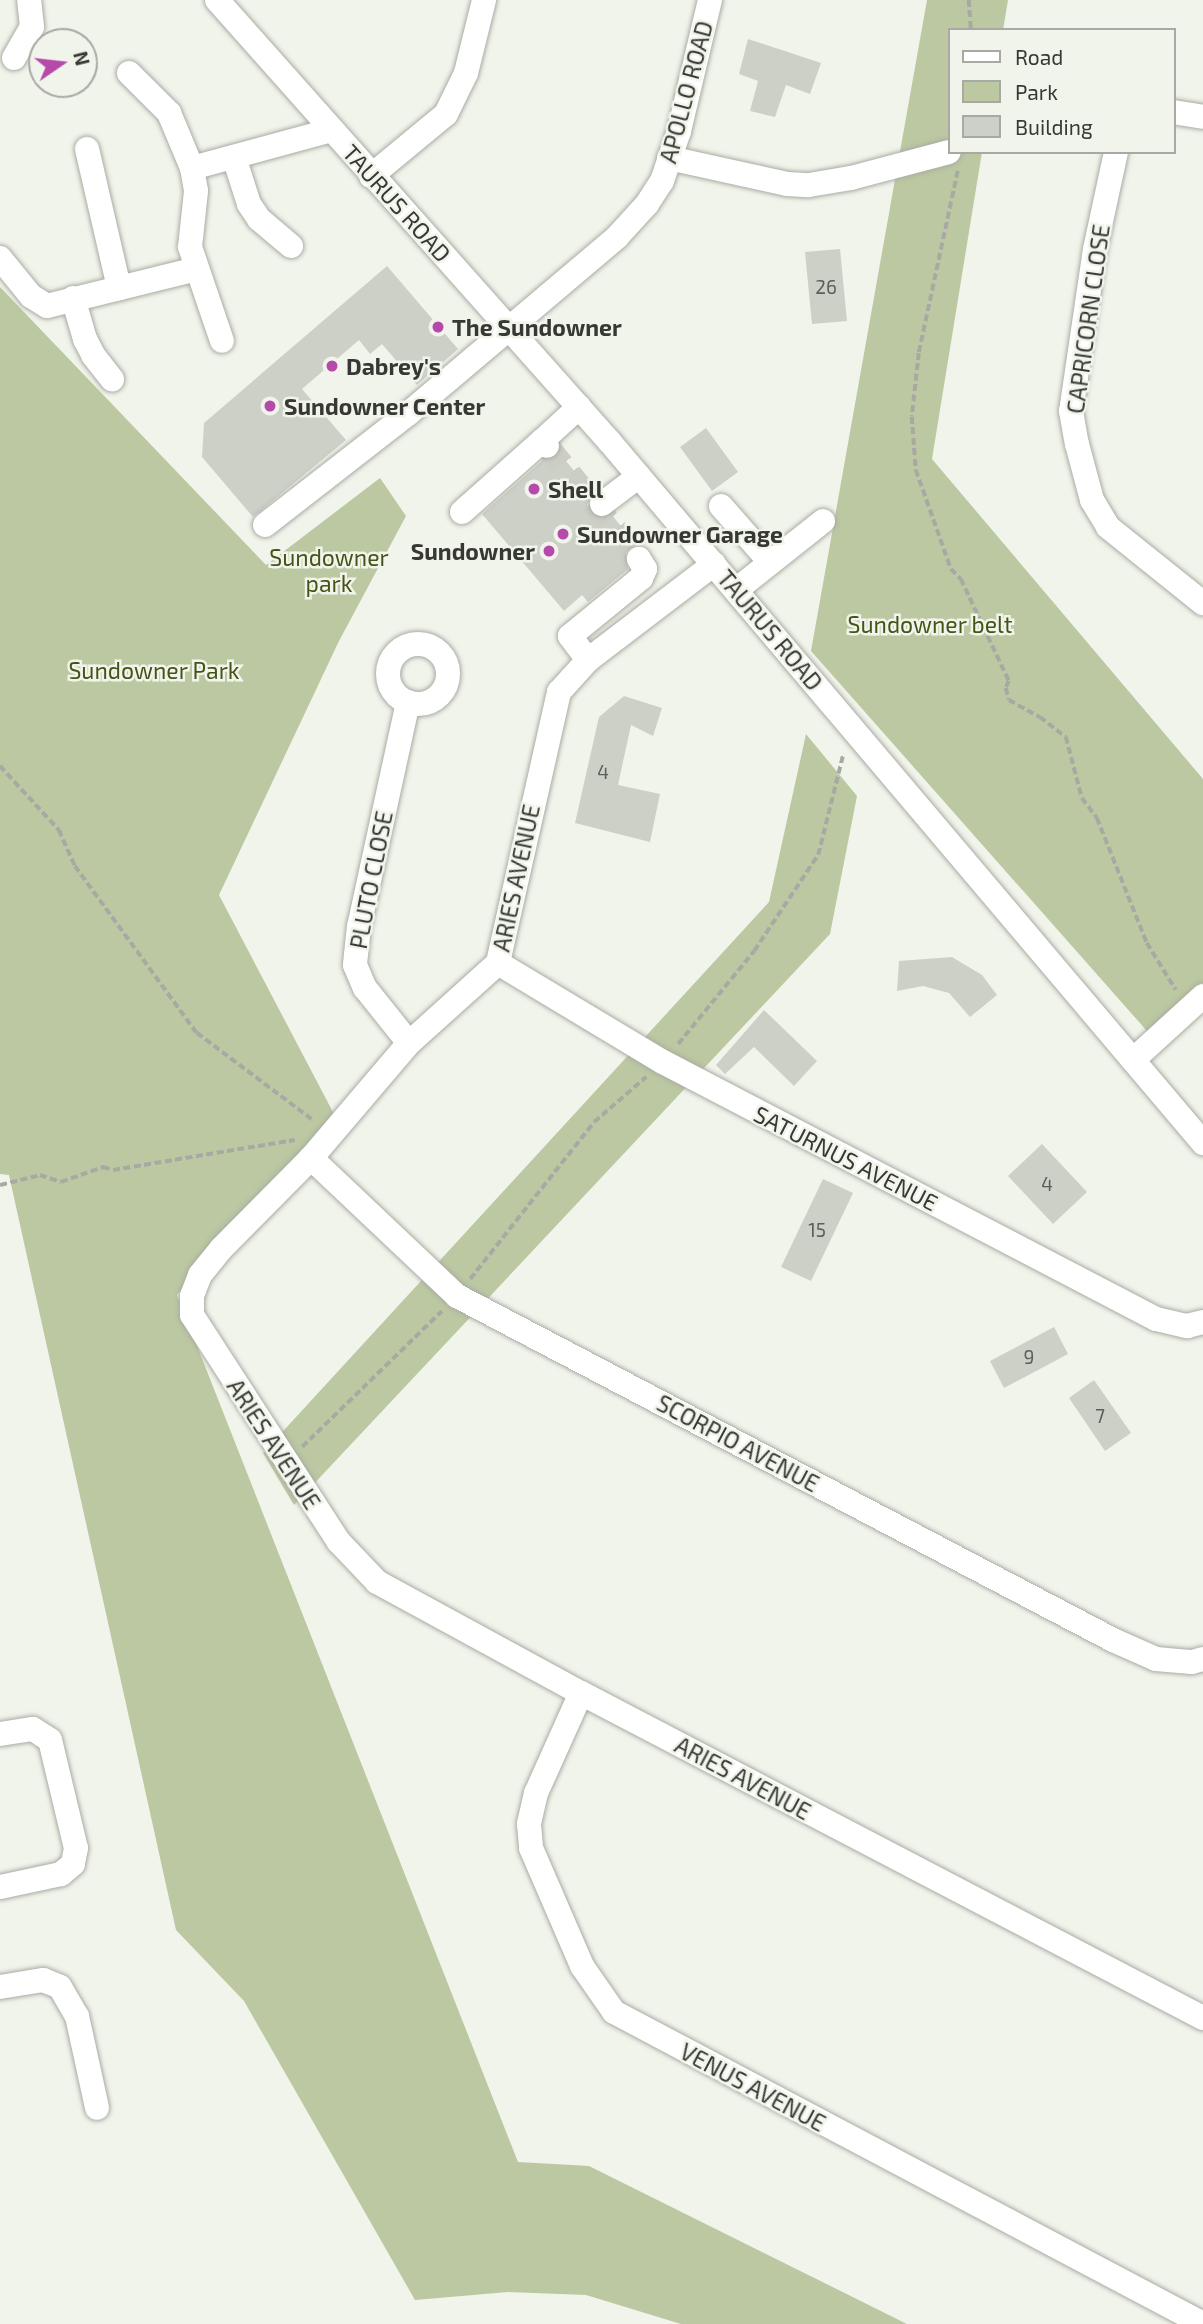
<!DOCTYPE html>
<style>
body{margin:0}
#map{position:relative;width:1203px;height:2324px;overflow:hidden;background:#f1f4eb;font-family:"Exo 2",sans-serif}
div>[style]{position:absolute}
.green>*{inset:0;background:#bbc8a1}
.building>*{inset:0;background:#cdd0c7}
.minor-tunnel>*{height:24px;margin-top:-12px;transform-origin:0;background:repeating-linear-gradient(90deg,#cccec6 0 24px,transparent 0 36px)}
.path>*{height:3.5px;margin-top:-1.75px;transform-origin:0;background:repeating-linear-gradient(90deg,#a7a9a2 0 7px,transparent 0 10.5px)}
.roads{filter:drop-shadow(0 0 2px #a9aca3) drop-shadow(0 0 2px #a9aca3)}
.minor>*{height:24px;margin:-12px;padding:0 12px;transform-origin:12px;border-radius:12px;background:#fff}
.minor>.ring{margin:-12px;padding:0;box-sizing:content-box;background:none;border:24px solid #fff;border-radius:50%}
.dots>*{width:19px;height:19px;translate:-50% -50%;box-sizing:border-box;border:4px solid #f1f4eb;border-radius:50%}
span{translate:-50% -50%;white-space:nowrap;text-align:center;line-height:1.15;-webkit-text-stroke:5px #f1f4eb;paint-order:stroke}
.number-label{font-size:19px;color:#5c5e59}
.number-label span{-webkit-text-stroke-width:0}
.street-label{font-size:23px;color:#373834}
.poi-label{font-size:23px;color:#373834;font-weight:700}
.left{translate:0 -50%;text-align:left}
.right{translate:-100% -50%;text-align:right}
.park-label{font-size:23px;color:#455416}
.legend{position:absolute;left:948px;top:28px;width:228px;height:126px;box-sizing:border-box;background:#f1f4eb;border:2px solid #a7a9a2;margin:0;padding:9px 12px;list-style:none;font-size:21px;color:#373834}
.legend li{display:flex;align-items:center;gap:14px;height:35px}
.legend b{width:35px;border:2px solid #a7a9a2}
.north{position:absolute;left:28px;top:28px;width:70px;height:70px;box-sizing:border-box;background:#f1f4eb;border:2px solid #a7a9a2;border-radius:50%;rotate:76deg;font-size:19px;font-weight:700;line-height:28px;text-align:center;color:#373834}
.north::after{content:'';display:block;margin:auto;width:24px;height:32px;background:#b64aaa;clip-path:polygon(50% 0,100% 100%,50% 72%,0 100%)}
</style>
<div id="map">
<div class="green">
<div style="clip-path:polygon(927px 0,1008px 0,1003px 30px,949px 30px,949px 152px,982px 152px,932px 459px,1203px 779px,1203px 993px,1162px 1048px,811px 651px)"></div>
<div style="clip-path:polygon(0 287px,266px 565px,380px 478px,406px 516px,339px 641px,219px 895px,334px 1114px,177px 1295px,518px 2162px,589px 2166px,907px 2324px,681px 2324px,586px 2295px,508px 2292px,415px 2300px,244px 2001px,176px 1930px,9px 1175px,0 1174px)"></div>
<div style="clip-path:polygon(806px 734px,857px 796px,830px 934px,294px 1505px,263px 1453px,769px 902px)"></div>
</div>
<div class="building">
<div style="clip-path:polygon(748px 39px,821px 63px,810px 94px,786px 85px,775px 117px,750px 111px,758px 81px,739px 74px)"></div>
<div style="clip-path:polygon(840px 249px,847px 321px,812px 324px,805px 252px)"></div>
<div style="clip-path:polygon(387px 266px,458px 349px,417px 385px,382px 344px,370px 354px,359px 340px,302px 389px,346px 440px,253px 517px,202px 457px,204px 423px)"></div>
<div style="clip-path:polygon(706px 428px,738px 472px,712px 491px,680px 447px)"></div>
<div style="clip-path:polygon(560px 454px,593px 493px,587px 505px,591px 513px,603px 519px,612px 515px,636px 545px,626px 552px,628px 569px,588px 602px,582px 595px,564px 611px,482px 514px,543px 460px,555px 459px)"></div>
<div style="clip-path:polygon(624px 696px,662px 708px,653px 736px,631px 725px,618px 785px,660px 794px,650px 842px,575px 823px,599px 717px)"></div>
<div style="clip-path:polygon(952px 957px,982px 975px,997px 995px,970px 1017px,949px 993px,923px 986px,897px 991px,899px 961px)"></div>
<div style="clip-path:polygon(764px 1010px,817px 1061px,794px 1086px,754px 1047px,725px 1074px,716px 1065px)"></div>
<div style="clip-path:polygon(1042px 1144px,1087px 1192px,1053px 1224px,1008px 1176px)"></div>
<div style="clip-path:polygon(823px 1179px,853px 1193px,811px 1281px,781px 1267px)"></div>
<div style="clip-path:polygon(1054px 1327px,1068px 1354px,1004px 1388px,990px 1361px)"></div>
<div style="clip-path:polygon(1094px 1380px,1131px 1433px,1105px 1451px,1069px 1398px)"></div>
</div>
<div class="minor-tunnel">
<div style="left:547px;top:446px;width:146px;rotate:50.8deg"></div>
</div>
<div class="path">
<div style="left:969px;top:0;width:30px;rotate:86deg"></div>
<div style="left:958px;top:171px;width:186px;rotate:102.1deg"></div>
<div style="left:919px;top:353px;width:64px;rotate:96.2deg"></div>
<div style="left:912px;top:417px;width:53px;rotate:85.7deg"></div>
<div style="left:916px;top:470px;width:105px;rotate:70.5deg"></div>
<div style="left:951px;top:569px;width:14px;rotate:45deg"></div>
<div style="left:961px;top:579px;width:113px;rotate:64.8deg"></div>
<div style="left:1009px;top:681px;width:8px;rotate:113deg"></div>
<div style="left:1006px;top:688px;width:12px;rotate:76deg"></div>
<div style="left:1009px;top:700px;width:35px;rotate:29deg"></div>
<div style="left:1040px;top:717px;width:33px;rotate:38deg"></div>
<div style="left:1066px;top:737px;width:63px;rotate:75.3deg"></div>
<div style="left:1082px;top:798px;width:25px;rotate:53deg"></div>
<div style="left:1097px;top:818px;width:135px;rotate:68.2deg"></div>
<div style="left:1147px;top:943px;width:55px;rotate:58.3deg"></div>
<div style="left:0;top:766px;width:87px;rotate:47.3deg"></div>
<div style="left:59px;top:830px;width:39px;rotate:66deg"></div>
<div style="left:75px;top:866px;width:207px;rotate:53.9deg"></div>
<div style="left:197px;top:1033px;width:145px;rotate:36.9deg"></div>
<div style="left:678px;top:1044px;width:120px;rotate:-50.7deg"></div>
<div style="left:754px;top:951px;width:115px;rotate:-56.3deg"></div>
<div style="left:818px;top:855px;width:103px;rotate:-76deg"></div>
<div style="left:0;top:1185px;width:41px;rotate:-14deg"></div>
<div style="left:40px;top:1175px;width:22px;rotate:18deg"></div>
<div style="left:61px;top:1182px;width:45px;rotate:-19.7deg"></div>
<div style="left:103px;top:1167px;width:10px;rotate:17deg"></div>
<div style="left:113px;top:1170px;width:184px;rotate:-9.4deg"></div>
<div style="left:470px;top:1279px;width:200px;rotate:-51.7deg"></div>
<div style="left:594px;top:1122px;width:69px;rotate:-40.9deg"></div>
<div style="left:302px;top:1447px;width:195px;rotate:-44.2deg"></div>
</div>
<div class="roads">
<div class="minor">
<div style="left:217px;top:0;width:590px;rotate:48.37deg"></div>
<div style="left:609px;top:441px;width:920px;rotate:49.76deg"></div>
<div style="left:14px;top:58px;width:36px;rotate:-60deg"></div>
<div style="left:32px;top:27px;width:27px;rotate:-96deg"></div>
<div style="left:129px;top:73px;width:57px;rotate:45deg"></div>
<div style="left:169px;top:113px;width:60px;rotate:67.3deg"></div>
<div style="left:192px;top:168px;width:145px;rotate:-15.2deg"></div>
<div style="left:1173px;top:112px;width:30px;rotate:9deg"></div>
<div style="left:87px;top:149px;width:143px;rotate:77deg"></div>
<div style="left:1116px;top:152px;width:99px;rotate:102.2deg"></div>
<div style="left:1095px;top:249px;width:164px;rotate:98.4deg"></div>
<div style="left:1071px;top:411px;width:34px;rotate:80deg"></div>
<div style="left:1077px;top:444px;width:58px;rotate:75deg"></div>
<div style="left:1092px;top:500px;width:31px;rotate:59deg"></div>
<div style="left:1108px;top:527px;width:122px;rotate:38.7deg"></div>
<div style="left:234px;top:157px;width:49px;rotate:72.3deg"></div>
<div style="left:249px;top:204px;width:18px;rotate:56deg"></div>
<div style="left:259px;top:219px;width:42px;rotate:40.2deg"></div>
<div style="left:669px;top:158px;width:121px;rotate:12.4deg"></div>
<div style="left:787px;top:184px;width:22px;rotate:3deg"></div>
<div style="left:809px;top:185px;width:43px;rotate:-9.5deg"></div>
<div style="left:851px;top:178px;width:101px;rotate:-14.9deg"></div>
<div style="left:192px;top:168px;width:23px;rotate:80deg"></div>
<div style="left:196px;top:191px;width:56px;rotate:96.1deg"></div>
<div style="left:190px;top:247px;width:99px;rotate:71.2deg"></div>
<div style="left:371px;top:176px;width:97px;rotate:-39.6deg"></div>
<div style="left:446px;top:114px;width:46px;rotate:-64deg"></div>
<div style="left:466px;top:73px;width:75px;rotate:-76.1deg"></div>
<div style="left:0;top:258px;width:49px;rotate:50.8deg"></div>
<div style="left:31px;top:296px;width:19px;rotate:32deg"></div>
<div style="left:47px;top:306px;width:154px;rotate:-13.9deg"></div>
<div style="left:73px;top:298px;width:43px;rotate:73.7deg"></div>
<div style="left:85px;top:339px;width:18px;rotate:63deg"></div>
<div style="left:93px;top:355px;width:31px;rotate:52deg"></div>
<div style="left:543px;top:440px;width:49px;rotate:-42.5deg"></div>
<div style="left:602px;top:504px;width:46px;rotate:-37.1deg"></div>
<div style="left:721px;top:506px;width:74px;rotate:48.8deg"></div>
<div style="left:462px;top:512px;width:108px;rotate:-41.6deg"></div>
<div style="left:543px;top:440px;width:7px;rotate:56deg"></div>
<div style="left:265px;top:525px;width:182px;rotate:-37.9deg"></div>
<div style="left:409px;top:413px;width:272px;rotate:-40.2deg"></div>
<div style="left:617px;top:237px;width:45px;rotate:-47.7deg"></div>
<div style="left:647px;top:204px;width:27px;rotate:-57deg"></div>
<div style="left:662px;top:181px;width:53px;rotate:-71.2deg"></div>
<div style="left:679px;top:131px;width:135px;rotate:-76.7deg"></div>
<div style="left:714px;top:564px;width:158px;rotate:142.7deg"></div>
<div style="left:588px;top:660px;width:43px;rotate:132.2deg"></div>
<div style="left:559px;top:692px;width:278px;rotate:102.7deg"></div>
<div style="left:498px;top:963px;width:120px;rotate:138deg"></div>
<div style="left:409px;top:1043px;width:151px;rotate:130.4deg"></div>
<div style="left:311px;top:1158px;width:128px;rotate:134.7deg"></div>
<div style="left:221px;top:1249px;width:33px;rotate:129deg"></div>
<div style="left:200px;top:1275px;width:22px;rotate:111deg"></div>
<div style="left:192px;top:1296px;width:19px;rotate:90deg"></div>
<div style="left:192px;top:1315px;width:270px;rotate:57.1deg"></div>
<div style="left:339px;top:1542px;width:55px;rotate:46.5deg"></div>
<div style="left:377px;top:1582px;width:232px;rotate:28.6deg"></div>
<div style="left:581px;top:1693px;width:702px;rotate:27.59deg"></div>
<div style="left:736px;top:590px;width:111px;rotate:-38.4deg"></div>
<div class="ring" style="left:388px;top:644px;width:36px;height:36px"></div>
<div style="left:588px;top:660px;width:30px;rotate:-127deg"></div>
<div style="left:570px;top:636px;width:92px;rotate:-39.2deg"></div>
<div style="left:641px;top:578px;width:10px;rotate:-66deg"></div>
<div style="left:645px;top:569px;width:12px;rotate:-121deg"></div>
<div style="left:408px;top:702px;width:229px;rotate:102.3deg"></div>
<div style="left:359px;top:926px;width:39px;rotate:96deg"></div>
<div style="left:355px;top:965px;width:25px;rotate:67deg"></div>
<div style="left:365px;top:988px;width:70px;rotate:51.3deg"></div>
<div style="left:498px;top:963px;width:192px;rotate:31deg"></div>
<div style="left:663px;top:1062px;width:556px;rotate:27.53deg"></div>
<div style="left:1156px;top:1319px;width:32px;rotate:13deg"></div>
<div style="left:1187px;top:1326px;width:16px;rotate:-14deg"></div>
<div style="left:1133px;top:1060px;width:95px;rotate:-42.4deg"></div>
<div style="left:311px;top:1158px;width:201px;rotate:43.4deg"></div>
<div style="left:457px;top:1296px;width:741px;rotate:27.67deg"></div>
<div style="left:1113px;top:1640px;width:47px;rotate:23.8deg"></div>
<div style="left:1156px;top:1659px;width:36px;rotate:5deg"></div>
<div style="left:1192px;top:1662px;width:11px;rotate:-15deg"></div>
<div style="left:581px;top:1693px;width:110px;rotate:114.2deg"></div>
<div style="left:536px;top:1793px;width:32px;rotate:103deg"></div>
<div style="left:529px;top:1824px;width:24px;rotate:85deg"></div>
<div style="left:531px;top:1848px;width:129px;rotate:66.6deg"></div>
<div style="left:582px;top:1966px;width:56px;rotate:55.2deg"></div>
<div style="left:614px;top:2012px;width:667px;rotate:27.91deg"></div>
<div style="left:0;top:1734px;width:33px;rotate:-9deg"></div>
<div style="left:33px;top:1729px;width:20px;rotate:33deg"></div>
<div style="left:50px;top:1740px;width:111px;rotate:76.5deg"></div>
<div style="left:76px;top:1848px;width:16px;rotate:101deg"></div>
<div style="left:73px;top:1864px;width:16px;rotate:140deg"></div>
<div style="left:61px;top:1874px;width:62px;rotate:168deg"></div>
<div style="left:0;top:1987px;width:44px;rotate:-9.2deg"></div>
<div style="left:43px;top:1980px;width:18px;rotate:22deg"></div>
<div style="left:60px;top:1987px;width:34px;rotate:60deg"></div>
<div style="left:77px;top:2016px;width:94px;rotate:77.7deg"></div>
</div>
</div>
<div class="dots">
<div style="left:438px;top:327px;background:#b64aaa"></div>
<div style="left:332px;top:366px;background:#b64aaa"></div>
<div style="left:270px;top:406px;background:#b64aaa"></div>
<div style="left:534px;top:489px;background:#b64aaa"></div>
<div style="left:563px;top:534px;background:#b64aaa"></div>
<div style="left:549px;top:551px;background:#b64aaa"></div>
</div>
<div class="number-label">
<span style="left:826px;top:287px">26</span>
<span style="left:603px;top:772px">4</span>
<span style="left:1047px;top:1184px">4</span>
<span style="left:817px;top:1230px">15</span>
<span style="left:1029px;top:1357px">9</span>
<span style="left:1100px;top:1416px">7</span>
</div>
<div class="street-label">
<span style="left:686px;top:92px;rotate:-75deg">APOLLO ROAD</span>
<span style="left:397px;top:203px;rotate:48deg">TAURUS ROAD</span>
<span style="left:1088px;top:319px;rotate:-82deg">CAPRICORN CLOSE</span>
<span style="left:770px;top:630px;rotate:50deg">TAURUS ROAD</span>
<span style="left:516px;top:878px;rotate:-78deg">ARIES AVENUE</span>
<span style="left:371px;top:880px;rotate:-79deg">PLUTO CLOSE</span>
<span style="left:846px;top:1158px;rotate:27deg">SATURNUS AVENUE</span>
<span style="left:738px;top:1443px;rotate:28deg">SCORPIO AVENUE</span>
<span style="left:274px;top:1444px;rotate:57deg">ARIES AVENUE</span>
<span style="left:743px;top:1778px;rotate:28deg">ARIES AVENUE</span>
<span style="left:753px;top:2087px;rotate:28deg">VENUS AVENUE</span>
</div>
<div class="poi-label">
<span class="left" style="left:452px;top:327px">The Sundowner</span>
<span class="left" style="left:346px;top:366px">Dabrey's</span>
<span class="left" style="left:284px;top:406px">Sundowner Center</span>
<span class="left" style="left:548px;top:489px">Shell</span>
<span class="left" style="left:577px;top:534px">Sundowner Garage</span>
<span class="right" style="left:535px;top:551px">Sundowner</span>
</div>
<div class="park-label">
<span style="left:329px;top:570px">Sundowner<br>park</span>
<span style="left:930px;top:624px">Sundowner belt</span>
<span style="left:154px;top:670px">Sundowner Park</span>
</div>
<ul class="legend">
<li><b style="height:9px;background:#fff"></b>Road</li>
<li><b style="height:19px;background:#bbc8a1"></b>Park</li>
<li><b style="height:19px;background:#cdd0c7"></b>Building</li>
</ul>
<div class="north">N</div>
</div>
